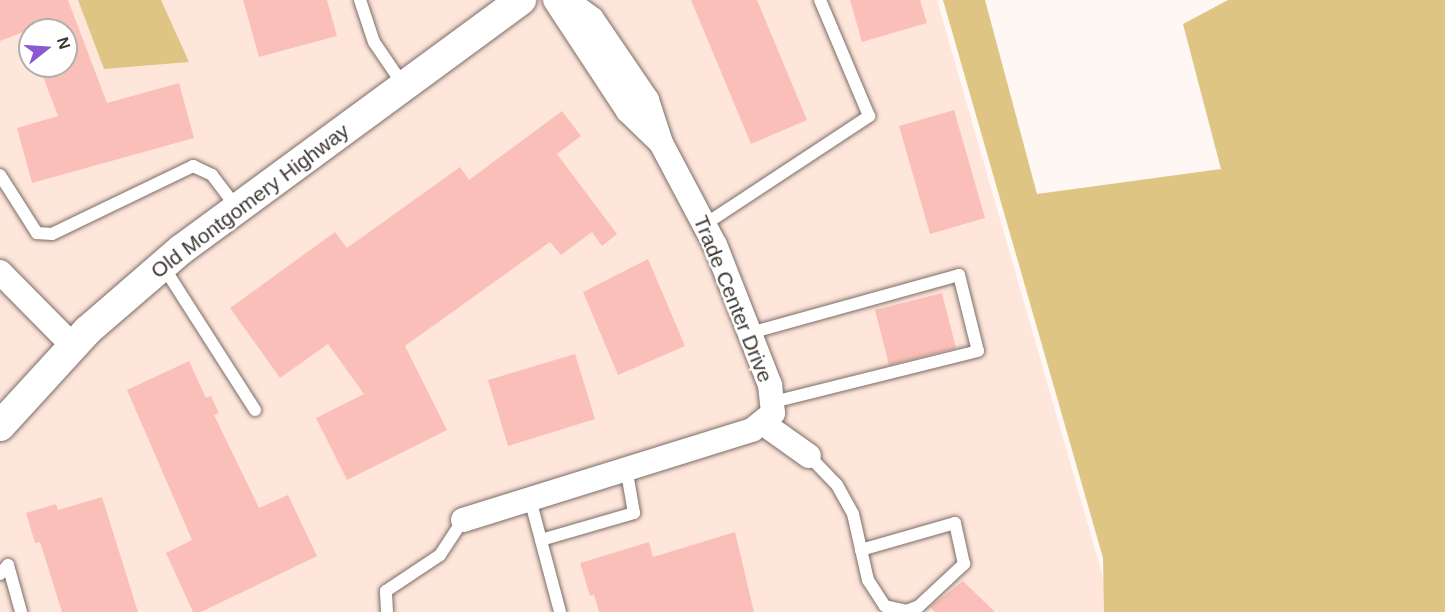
<!DOCTYPE html>
<style>
body{margin:0}
#map{position:relative;width:1445px;height:612px;overflow:hidden;background:#fef7f4;font-family:Helvetica,sans-serif}
div>[style]{position:absolute}
.built>*{inset:0;background:#ffe6db}
.forest>*{inset:0;background:#dfc584}
.building>*{inset:0;background:#fbbfb9}
.roads{filter:drop-shadow(0 0 2px #7b6d67) drop-shadow(0 0 2px #7b6d67)}
.service>*{height:12px;margin:-6px;padding:0 6px;transform-origin:6px;border-radius:6px;background:#fff}
.minor>*{height:24px;margin:-12px;padding:0 12px;transform-origin:12px;border-radius:12px;background:#fff}
.tertiary>*{height:30px;margin:-15px;padding:0 15px;transform-origin:15px;border-radius:15px;background:#fff}
span{translate:-50% -50%;white-space:nowrap;text-align:center;line-height:1.15;-webkit-text-stroke:5px #fff;paint-order:stroke}
.street-label{font-size:21px;color:#3d3734}
.north{position:absolute;left:18px;top:18px;width:60px;height:60px;box-sizing:border-box;background:#fff;border:2px solid #b1afae;border-radius:50%;rotate:73deg;font-size:16px;font-weight:700;line-height:24px;text-align:center;color:#3d3734}
.north::after{content:'';display:block;margin:auto;width:21px;height:27px;background:#8a58d1;clip-path:polygon(50% 0,100% 100%,50% 72%,0 100%)}
</style>
<div id="map">
<div class="built">
<div style="clip-path:polygon(evenodd,0 0,937px 0,1113px 612px,0 612px,0 0,30px 30px,66px 30px,66px 66px,30px 66px,30px 30px)"></div>
</div>
<div class="forest">
<div style="clip-path:polygon(78px 0,161px 0,189px 62px,104px 69px)"></div>
<div style="clip-path:polygon(943px 0,985px 0,1037px 194px,1221px 169px,1183px 24px,1228px 0,1445px 0,1445px 612px,1104px 612px,1103px 558px)"></div>
</div>
<div class="building">
<div style="clip-path:polygon(0 0,68px 0,107px 103px,179px 83px,194px 138px,32px 183px,17px 128px,58px 116px,39px 66px,66px 66px,66px 30px,30px 30px,30px 42px,26px 31px,0 41px)"></div>
<div style="clip-path:polygon(243px 0,327px 0,337px 36px,259px 57px)"></div>
<div style="clip-path:polygon(691px 0,757px 0,807px 120px,751px 144px)"></div>
<div style="clip-path:polygon(850px 0,920px 0,927px 23px,862px 42px)"></div>
<div style="clip-path:polygon(954px 110px,985px 218px,930px 234px,899px 126px)"></div>
<div style="clip-path:polygon(562px 111px,581px 136px,557px 154px,617px 234px,602px 246px,592px 232px,561px 255px,550px 242px,405px 346px,447px 430px,347px 480px,316px 418px,364px 394px,328px 344px,280px 378px,230px 308px,335px 232px,347px 248px,460px 167px,469px 180px)"></div>
<div style="clip-path:polygon(648px 259px,685px 346px,618px 375px,583px 292px)"></div>
<div style="clip-path:polygon(942px 293px,956px 348px,889px 365px,875px 310px)"></div>
<div style="clip-path:polygon(575px 354px,595px 419px,508px 446px,488px 380px)"></div>
<div style="clip-path:polygon(189px 361px,206px 398px,211px 396px,219px 413px,214px 415px,259px 508px,288px 495px,317px 556px,201px 612px,193px 612px,166px 553px,192px 540px,127px 390px)"></div>
<div style="clip-path:polygon(102px 497px,138px 612px,62px 612px,40px 542px,35px 543px,26px 513px,56px 504px,58px 510px)"></div>
<div style="clip-path:polygon(735px 532px,754px 612px,599px 612px,594px 595px,590px 596px,580px 563px,649px 542px,653px 557px)"></div>
<div style="clip-path:polygon(963px 581px,995px 612px,935px 612px,930px 607px)"></div>
</div>
<div class="roads">
<div class="service">
<div style="left:360px;top:0;width:44px;rotate:71.6deg"></div>
<div style="left:374px;top:42px;width:53px;rotate:55.7deg"></div>
<div style="left:0;top:175px;width:69px;rotate:57.5deg"></div>
<div style="left:37px;top:233px;width:15px;rotate:4deg"></div>
<div style="left:52px;top:234px;width:157px;rotate:-25.7deg"></div>
<div style="left:193px;top:166px;width:21px;rotate:25deg"></div>
<div style="left:212px;top:175px;width:41px;rotate:52.9deg"></div>
<div style="left:704px;top:225px;width:198px;rotate:-33.4deg"></div>
<div style="left:869px;top:116px;width:126px;rotate:-112.9deg"></div>
<div style="left:163px;top:266px;width:171px;rotate:57.4deg"></div>
<div style="left:750px;top:333px;width:217px;rotate:-15.5deg"></div>
<div style="left:959px;top:275px;width:78px;rotate:76deg"></div>
<div style="left:978px;top:351px;width:211px;rotate:166deg"></div>
<div style="left:809px;top:456px;width:40px;rotate:46deg"></div>
<div style="left:837px;top:485px;width:33px;rotate:61deg"></div>
<div style="left:853px;top:514px;width:68px;rotate:77.2deg"></div>
<div style="left:868px;top:580px;width:31px;rotate:57deg"></div>
<div style="left:885px;top:606px;width:22px;rotate:13deg"></div>
<div style="left:906px;top:611px;width:14px;rotate:-21deg"></div>
<div style="left:919px;top:606px;width:62px;rotate:-43deg"></div>
<div style="left:964px;top:564px;width:42px;rotate:-102.4deg"></div>
<div style="left:955px;top:523px;width:98px;rotate:164deg"></div>
<div style="left:530px;top:499px;width:117px;rotate:75.1deg"></div>
<div style="left:541px;top:540px;width:97px;rotate:-16.2deg"></div>
<div style="left:634px;top:513px;width:47px;rotate:-99.9deg"></div>
<div style="left:0;top:574px;width:12px;rotate:-48deg"></div>
<div style="left:8px;top:565px;width:49px;rotate:74.5deg"></div>
<div style="left:387px;top:612px;width:21px;rotate:-93deg"></div>
<div style="left:386px;top:591px;width:65px;rotate:-33.7deg"></div>
<div style="left:440px;top:555px;width:42px;rotate:-56.7deg"></div>
</div>
<div class="minor">
<div style="left:566px;top:0;width:32px;rotate:36deg"></div>
<div style="left:592px;top:19px;width:98px;rotate:55.8deg"></div>
<div style="left:647px;top:100px;width:45px;rotate:72deg"></div>
<div style="left:0;top:272px;width:104px;rotate:45.4deg"></div>
<div style="left:764px;top:424px;width:55px;rotate:35.4deg"></div>
<div style="left:463px;top:520px;width:303px;rotate:-17.3deg"></div>
<div style="left:752px;top:430px;width:27px;rotate:-39deg"></div>
<div style="left:773px;top:413px;width:28px;rotate:-96deg"></div>
<div style="left:770px;top:385px;width:150px;rotate:-111.4deg"></div>
<div style="left:715px;top:245px;width:115px;rotate:-117.9deg"></div>
<div style="left:661px;top:143px;width:46px;rotate:-135.9deg"></div>
<div style="left:628px;top:111px;width:133px;rotate:-123.3deg"></div>
</div>
<div class="tertiary">
<div style="left:0;top:426px;width:130px;rotate:-47.5deg"></div>
<div style="left:88px;top:330px;width:124px;rotate:-40.8deg"></div>
<div style="left:182px;top:249px;width:421px;rotate:-36.3deg"></div>
</div>
</div>
<div class="street-label">
<span style="left:250px;top:201px;rotate:-37deg">Old Montgomery Highway</span>
<span style="left:733px;top:299px;rotate:68deg">Trade Center Drive</span>
</div>
<div class="north">N</div>
</div>
